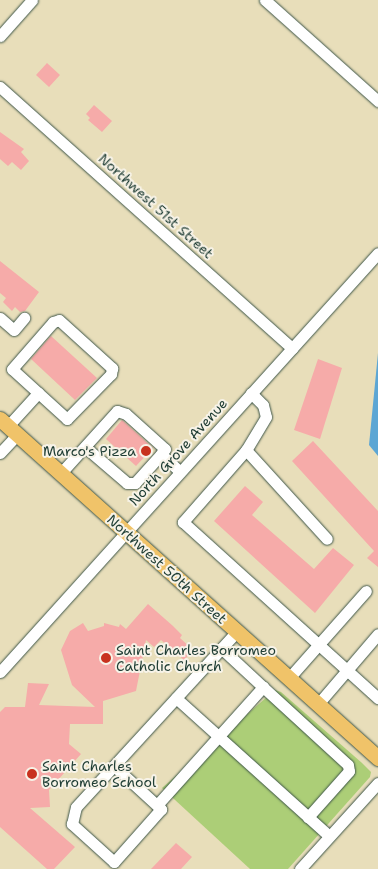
<!DOCTYPE html>
<style>
body{margin:0}
#map{position:relative;width:378px;height:869px;overflow:hidden;background:#e8deba;font-family:"Shantell Sans",sans-serif}
div>[style]{position:absolute}
.green>*{inset:0;background:#acce77}
.water>*{inset:0;background:#5ca6d4}
.building>*{inset:0;background:#f6aba9}
.roads{filter:drop-shadow(0 0 1px #3d5548) drop-shadow(0 0 1px #3d5548)}
.minor>*{height:11px;margin:-5.5px;padding:0 5.5px;transform-origin:5.5px;border-radius:5.5px;background:#fff}
.major>*{height:15px;margin:-7.5px;padding:0 7.5px;transform-origin:7.5px;border-radius:7.5px;background:#f0c369}
.dots>*{width:14px;height:14px;translate:-50% -50%;box-sizing:border-box;border:2px solid #f7f3e8;border-radius:50%}
span{translate:-50% -50%;white-space:nowrap;text-align:center;line-height:1.15;-webkit-text-stroke:4px #f7f3e8;paint-order:stroke}
.street-label{font-size:14px;color:#1f3d34}
.poi-label{font-size:14px;color:#1f3d34}
.right{translate:-100% -50%;text-align:right}
.left{translate:0 -50%;text-align:left}
</style>
<div id="map">
<div class="green">
<div style="clip-path:polygon(275px 690px,281px 692px,362px 763px,371px 772px,370px 777px,288px 869px,250px 869px,162px 788px)"></div>
</div>
<div class="water">
<div style="clip-path:polygon(378px 353px,378px 456px,369px 445px)"></div>
</div>
<div class="building">
<div style="clip-path:polygon(47px 63px,60px 75px,49px 87px,36px 75px)"></div>
<div style="clip-path:polygon(94px 105px,112px 121px,102px 132px,88px 120px,90px 118px,86px 114px)"></div>
<div style="clip-path:polygon(0 132px,24px 149px,21px 152px,29px 161px,21px 170px,12px 162px,8px 166px,0 159px)"></div>
<div style="clip-path:polygon(0 261px,39px 292px,25px 311px,20px 312px,15px 307px,12px 311px,3px 302px,6px 298px,0 293px)"></div>
<div style="clip-path:polygon(51px 336px,97px 378px,75px 400px,31px 359px)"></div>
<div style="clip-path:polygon(318px 359px,342px 368px,320px 439px,294px 430px)"></div>
<div style="clip-path:polygon(122px 420px,153px 448px,136px 466px,106px 439px)"></div>
<div style="clip-path:polygon(313px 441px,378px 511px,378px 567px,367px 558px,374px 551px,292px 461px)"></div>
<div style="clip-path:polygon(245px 486px,263px 502px,252px 515px,314px 569px,333px 548px,354px 565px,315px 613px,214px 521px)"></div>
<div style="clip-path:polygon(148px 604px,173px 626px,182px 635px,180px 638px,193px 650px,184px 660px,161px 640px,154px 647px,146px 640px,136px 691px,103px 701px,103px 724px,70px 724px,69px 744px,81px 754px,49px 790px,50px 807px,30px 808px,75px 847px,54px 869px,47px 869px,0 827px,0 712px,5px 707px,25px 707px,28px 683px,49px 684px,39px 705px,95px 707px,72px 685px,61px 650px,70px 631px,83px 623px,88px 631px,104px 626px,104px 623px,119px 627px,120px 624px,126px 629px)"></div>
<div style="clip-path:polygon(176px 843px,192px 857px,181px 869px,151px 869px)"></div>
</div>
<div class="roads">
<div class="minor">
<div style="left:265px;top:0;width:152px;rotate:41.8deg"></div>
<div style="left:0;top:36px;width:48px;rotate:-48.4deg"></div>
<div style="left:0;top:87px;width:392px;rotate:41.8deg"></div>
<div style="left:0;top:318px;width:18px;rotate:41deg"></div>
<div style="left:14px;top:330px;width:16px;rotate:-50deg"></div>
<div style="left:59px;top:320px;width:72px;rotate:42.2deg"></div>
<div style="left:112px;top:368px;width:6px;rotate:99deg"></div>
<div style="left:111px;top:374px;width:63px;rotate:134.4deg"></div>
<div style="left:67px;top:419px;width:74px;rotate:-137.7deg"></div>
<div style="left:12px;top:369px;width:62px;rotate:-48.9deg"></div>
<div style="left:53px;top:322px;width:6px;rotate:-18deg"></div>
<div style="left:251px;top:393px;width:17px;rotate:45deg"></div>
<div style="left:263px;top:405px;width:12px;rotate:76deg"></div>
<div style="left:266px;top:417px;width:39px;rotate:121deg"></div>
<div style="left:246px;top:450px;width:120px;rotate:47.7deg"></div>
<div style="left:8px;top:426px;width:45px;rotate:-47.7deg"></div>
<div style="left:85px;top:447px;width:55px;rotate:40.6deg"></div>
<div style="left:127px;top:483px;width:8px"></div>
<div style="left:135px;top:483px;width:39px;rotate:-48deg"></div>
<div style="left:246px;top:450px;width:96px;rotate:131.2deg"></div>
<div style="left:183px;top:522px;width:263px;rotate:42.1deg"></div>
<div style="left:0;top:453px;width:25px;rotate:-47deg"></div>
<div style="left:60px;top:474px;width:85px;rotate:-47.9deg"></div>
<div style="left:117px;top:411px;width:9px;rotate:18deg"></div>
<div style="left:126px;top:414px;width:52px;rotate:41.9deg"></div>
<div style="left:165px;top:449px;width:6px;rotate:129deg"></div>
<div style="left:161px;top:454px;width:26px;rotate:43deg"></div>
<div style="left:0;top:672px;width:564px;rotate:-47.94deg"></div>
<div style="left:289px;top:678px;width:116px;rotate:-48.5deg"></div>
<div style="left:263px;top:687px;width:115px;rotate:42.5deg"></div>
<div style="left:348px;top:765px;width:6px;rotate:81deg"></div>
<div style="left:349px;top:771px;width:62px;rotate:131.7deg"></div>
<div style="left:176px;top:698px;width:206px;rotate:42deg"></div>
<div style="left:318px;top:704px;width:92px;rotate:-49.4deg"></div>
<div style="left:114px;top:766px;width:64px;rotate:42.5deg"></div>
<div style="left:161px;top:809px;width:71px;rotate:131.6deg"></div>
<div style="left:114px;top:862px;width:57px;rotate:-137.9deg"></div>
<div style="left:72px;top:824px;width:17px;rotate:-77deg"></div>
<div style="left:76px;top:807px;width:239px;rotate:-47.5deg"></div>
<div style="left:157px;top:805px;width:159px;rotate:-48.1deg"></div>
<div style="left:263px;top:687px;width:57px;rotate:-137.1deg"></div>
<div style="left:300px;top:869px;width:116px;rotate:-47.8deg"></div>
</div>
<div class="major">
<div style="left:0;top:419px;width:508px;rotate:41.89deg"></div>
</div>
</div>
<div class="dots">
<div style="left:146px;top:451px;background:#c8321e"></div>
<div style="left:106px;top:658px;background:#c8321e"></div>
<div style="left:32px;top:774px;background:#c8321e"></div>
</div>
<div class="street-label">
<span style="left:156px;top:206px;rotate:42deg">Northwest 51st Street</span>
<span style="left:178px;top:452px;rotate:-48deg">North Grove Avenue</span>
<span style="left:167px;top:569px;rotate:42deg">Northwest 50th Street</span>
</div>
<div class="poi-label">
<span class="right" style="left:136px;top:451px">Marco's Pizza</span>
<span class="left" style="left:116px;top:658px">Saint Charles Borromeo<br>Catholic Church</span>
<span class="left" style="left:42px;top:774px">Saint Charles<br>Borromeo School</span>
</div>
</div>
